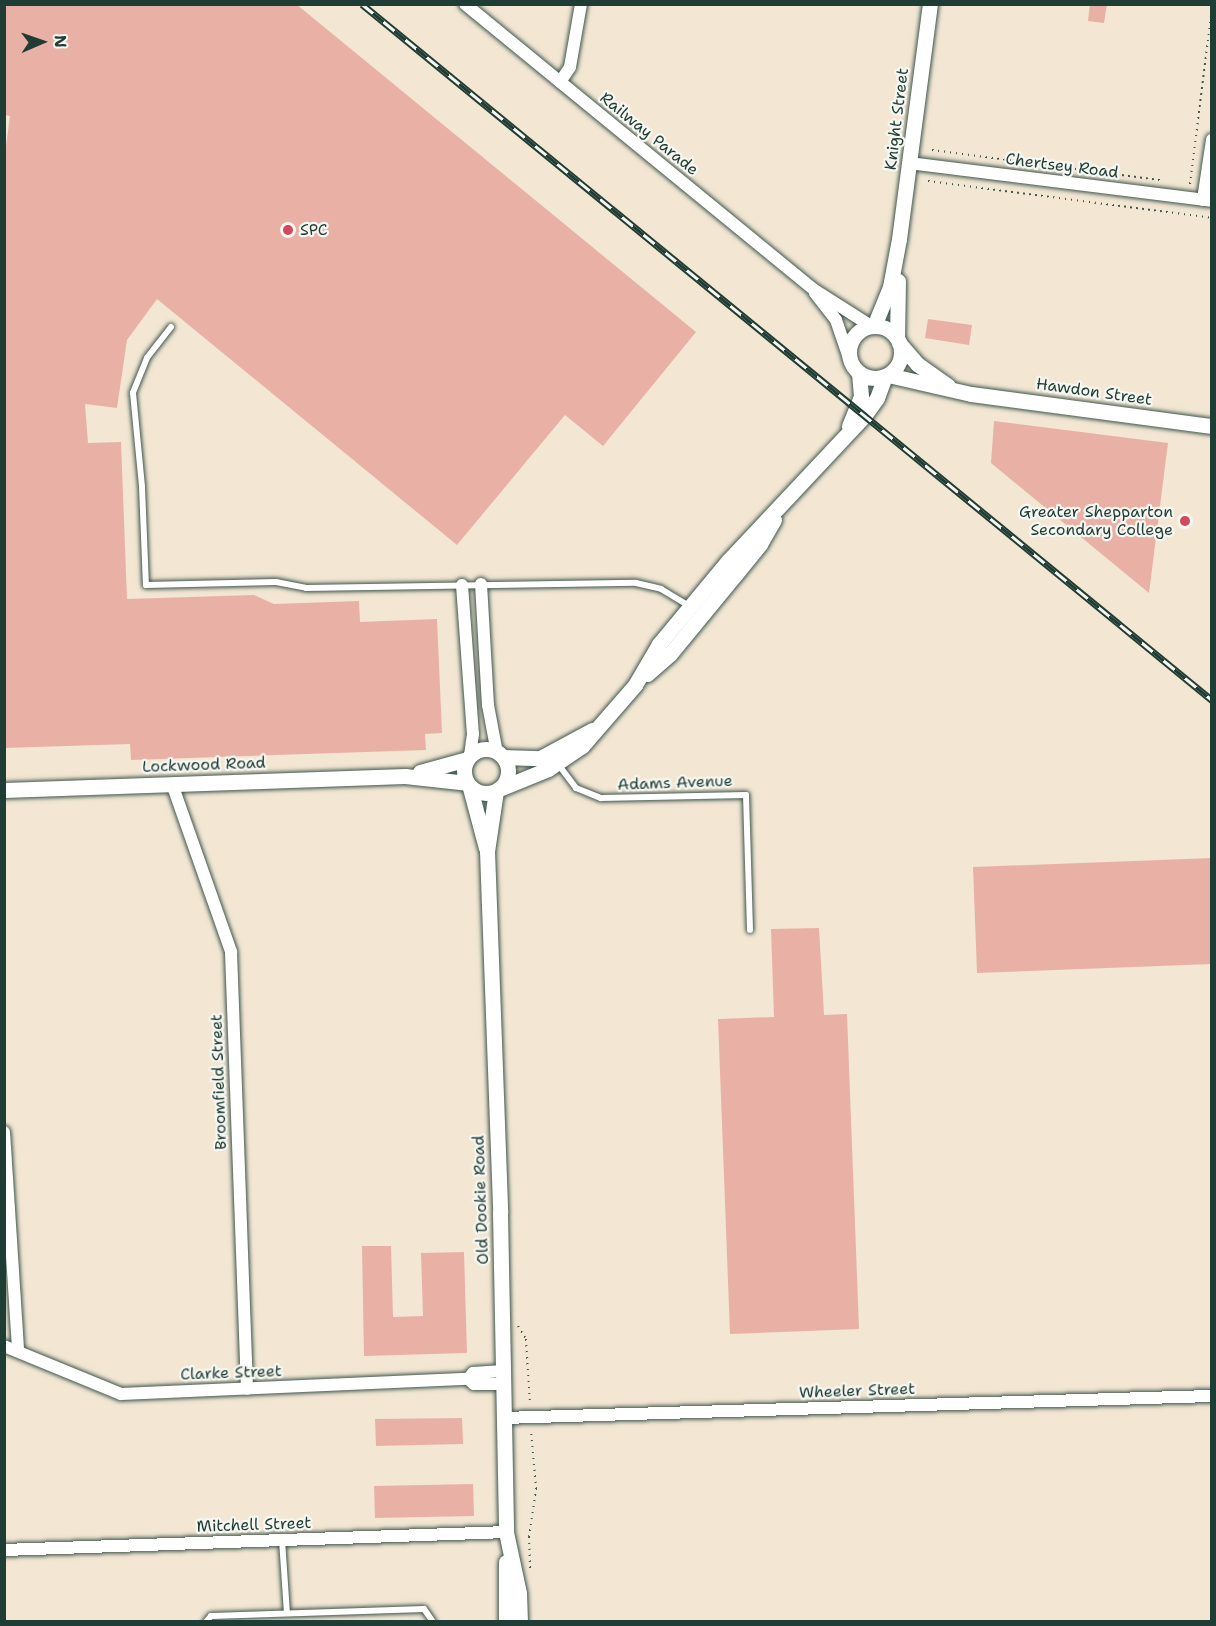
<!DOCTYPE html>
<style>
body{margin:0}
#map{position:relative;width:1216px;height:1626px;overflow:hidden;background:#f3e7d4;font-family:"Shantell Sans",sans-serif}
div>[style]{position:absolute}
.building>*{inset:0;background:#e9b0a6}
.path>*{height:2px;margin-top:-1px;transform-origin:0;background:repeating-linear-gradient(90deg,#3f564c 0 1.5px,transparent 0 6px)}
.roads{filter:drop-shadow(0 0 2px #3f564c) drop-shadow(0 0 2px #3f564c)}
.service>*{height:6px;margin:-3px;padding:0 3px;transform-origin:3px;border-radius:3px;background:#fff}
.minor>*{height:12px;margin:-6px;padding:0 6px;transform-origin:6px;border-radius:6px;background:#fff}
.tertiary>*{height:15px;margin:-7.5px;padding:0 7.5px;transform-origin:7.5px;border-radius:7.5px;background:#fff}
.tertiary>.ring{margin:-7.5px;padding:0;box-sizing:content-box;background:none;border:15px solid #fff;border-radius:50%}
.rail>*{height:7px;margin-top:-3.5px;transform-origin:0;background:repeating-linear-gradient(90deg,#f6f6f2 0 14px,#1f3d34 0 28px);box-sizing:border-box;border-block:2px solid #1f3d34}
.dots>*{width:16px;height:16px;translate:-50% -50%;box-sizing:border-box;border:3px solid #f6f6f2;border-radius:50%}
span{translate:-50% -50%;white-space:nowrap;text-align:center;line-height:1.15;-webkit-text-stroke:4.5px #f6f6f2;paint-order:stroke}
.street-label{font-size:16px;color:#1f3d34}
.poi-label{font-size:16px;color:#1f3d34}
.left{translate:0 -50%;text-align:left}
.right{translate:-100% -50%;text-align:right}
.frame{position:absolute;inset:0;border:6px solid #1f3d34;pointer-events:none}
.north{position:absolute;left:12px;top:12px;width:60px;height:60px;-webkit-text-stroke:4px #f6f6f2;paint-order:stroke;rotate:88deg;font-size:16px;font-weight:700;line-height:24px;text-align:center;color:#1f3d34}
.north::after{content:'';display:block;margin:auto;width:21px;height:27px;background:#1f3d34;clip-path:polygon(50% 0,100% 100%,50% 72%,0 100%)}
</style>
<div id="map">
<div class="building">
<div style="clip-path:polygon(4px 4px,296px 4px,696px 332px,603px 446px,565px 415px,457px 545px,157px 299px,127px 340px,117px 408px,85px 404px,88px 443px,121px 442px,127px 599px,254px 595px,274px 604px,359px 601px,360px 622px,437px 619px,442px 733px,425px 734px,426px 750px,131px 760px,130px 744px,4px 748px,4px 161px,10px 116px,4px 115px)"></div>
<div style="clip-path:polygon(1090px 4px,1107px 4px,1104px 23px,1088px 21px)"></div>
<div style="clip-path:polygon(928px 319px,972px 325px,969px 345px,925px 338px)"></div>
<div style="clip-path:polygon(994px 421px,1168px 443px,1149px 593px,991px 463px)"></div>
<div style="clip-path:polygon(1212px 858px,1212px 964px,977px 973px,973px 867px)"></div>
<div style="clip-path:polygon(819px 928px,824px 1015px,847px 1014px,859px 1329px,730px 1334px,718px 1019px,774px 1017px,771px 929px)"></div>
<div style="clip-path:polygon(362px 1246px,391px 1246px,393px 1317px,423px 1316px,421px 1253px,464px 1252px,467px 1353px,364px 1356px)"></div>
<div style="clip-path:polygon(462px 1418px,463px 1444px,376px 1446px,375px 1419px)"></div>
<div style="clip-path:polygon(473px 1484px,474px 1516px,375px 1518px,374px 1486px)"></div>
</div>
<div class="path">
<div style="left:932px;top:150px;width:231px;rotate:7.5deg"></div>
<div style="left:928px;top:181px;width:286px;rotate:7.4deg"></div>
<div style="left:1190px;top:184px;width:177px;rotate:-82.9deg"></div>
<div style="left:518px;top:1326px;width:15px;rotate:58deg"></div>
<div style="left:526px;top:1339px;width:65px;rotate:86.5deg"></div>
<div style="left:530px;top:1568px;width:31px;rotate:-92deg"></div>
<div style="left:529px;top:1537px;width:49px;rotate:-81.7deg"></div>
<div style="left:536px;top:1489px;width:58px;rotate:-94.9deg"></div>
</div>
<div class="roads">
<div class="service">
<div style="left:171px;top:327px;width:39px;rotate:128deg"></div>
<div style="left:147px;top:358px;width:38px;rotate:112deg"></div>
<div style="left:133px;top:393px;width:94px;rotate:84.5deg"></div>
<div style="left:142px;top:487px;width:98px;rotate:87.7deg"></div>
<div style="left:146px;top:585px;width:130px;rotate:-1.3deg"></div>
<div style="left:276px;top:582px;width:31px;rotate:11deg"></div>
<div style="left:306px;top:588px;width:330px;rotate:-0.9deg"></div>
<div style="left:636px;top:583px;width:26px;rotate:13deg"></div>
<div style="left:661px;top:589px;width:33px;rotate:31deg"></div>
<div style="left:558px;top:764px;width:30px;rotate:53deg"></div>
<div style="left:576px;top:788px;width:27px;rotate:22deg"></div>
<div style="left:601px;top:798px;width:145px;rotate:-1.2deg"></div>
<div style="left:746px;top:795px;width:135px;rotate:88.3deg"></div>
<div style="left:282px;top:1540px;width:73px;rotate:86.1deg"></div>
<div style="left:206px;top:1622px;width:8px;rotate:-50deg"></div>
<div style="left:211px;top:1616px;width:213px;rotate:-1.9deg"></div>
<div style="left:424px;top:1609px;width:16px;rotate:55deg"></div>
</div>
<div class="minor">
<div style="left:465px;top:4px;width:450px;rotate:39.3deg"></div>
<div style="left:813px;top:289px;width:69px;rotate:32.5deg"></div>
<div style="left:560px;top:82px;width:18px;rotate:-56deg"></div>
<div style="left:570px;top:67px;width:64px;rotate:-80.1deg"></div>
<div style="left:909px;top:163px;width:305px;rotate:7.1deg"></div>
<div style="left:1203px;top:200px;width:61px;rotate:-81.5deg"></div>
<div style="left:815px;top:293px;width:34px;rotate:52deg"></div>
<div style="left:836px;top:320px;width:43px;rotate:71.1deg"></div>
<div style="left:481px;top:584px;width:121px;rotate:86.7deg"></div>
<div style="left:488px;top:705px;width:49px;rotate:79.4deg"></div>
<div style="left:462px;top:585px;width:149px;rotate:85.8deg"></div>
<div style="left:473px;top:734px;width:22px;rotate:98deg"></div>
<div style="left:172px;top:784px;width:178px;rotate:70.6deg"></div>
<div style="left:231px;top:952px;width:437px;rotate:87.9deg"></div>
<div style="left:4px;top:1132px;width:219px;rotate:86.3deg"></div>
<div style="left:4px;top:1346px;width:126px;rotate:22.3deg"></div>
<div style="left:121px;top:1394px;width:347px;rotate:-2.5deg"></div>
<div style="left:468px;top:1379px;width:8px;rotate:40deg"></div>
<div style="left:474px;top:1384px;width:29px"></div>
<div style="left:468px;top:1379px;width:8px;rotate:-50deg"></div>
<div style="left:473px;top:1373px;width:30px;rotate:-4deg"></div>
<div style="left:503px;top:1418px;width:709px;rotate:-1.78deg"></div>
<div style="left:4px;top:1550px;width:502px;rotate:-2.05deg"></div>
</div>
<div class="tertiary">
<div style="left:874px;top:326px;width:42px;rotate:-67.7deg"></div>
<div style="left:890px;top:287px;width:49px;rotate:-79.4deg"></div>
<div style="left:899px;top:239px;width:237px;rotate:-82.5deg"></div>
<div class="ring" style="left:849px;top:326px;width:37px;height:37px"></div>
<div style="left:897px;top:338px;width:57px;rotate:-89deg"></div>
<div style="left:899px;top:343px;width:28px;rotate:49deg"></div>
<div style="left:917px;top:364px;width:38px;rotate:35deg"></div>
<div style="left:888px;top:375px;width:85px;rotate:12.9deg"></div>
<div style="left:971px;top:394px;width:243px;rotate:7.6deg"></div>
<div style="left:849px;top:426px;width:32px;rotate:-68deg"></div>
<div style="left:861px;top:396px;width:23px;rotate:-95deg"></div>
<div style="left:647px;top:674px;width:30px;rotate:-41deg"></div>
<div style="left:670px;top:654px;width:102px;rotate:-50.6deg"></div>
<div style="left:735px;top:575px;width:40px;rotate:-51deg"></div>
<div style="left:760px;top:544px;width:28px;rotate:-60deg"></div>
<div class="ring" style="left:464px;top:749px;width:29px;height:29px"></div>
<div style="left:503px;top:757px;width:37px;rotate:2deg"></div>
<div style="left:540px;top:758px;width:59px;rotate:-28.3deg"></div>
<div style="left:420px;top:772px;width:49px;rotate:-15.5deg"></div>
<div style="left:470px;top:788px;width:62px;rotate:75.1deg"></div>
<div style="left:499px;top:789px;width:53px;rotate:-22.2deg"></div>
<div style="left:548px;top:769px;width:41px;rotate:-34.1deg"></div>
<div style="left:582px;top:746px;width:81px;rotate:-49deg"></div>
<div style="left:635px;top:685px;width:48px;rotate:-59.7deg"></div>
<div style="left:659px;top:644px;width:108px;rotate:-50.3deg"></div>
<div style="left:728px;top:561px;width:199px;rotate:-46.8deg"></div>
<div style="left:864px;top:416px;width:22px;rotate:-54deg"></div>
<div style="left:877px;top:398px;width:23px;rotate:-70deg"></div>
<div style="left:4px;top:790px;width:401px;rotate:-2deg"></div>
<div style="left:405px;top:776px;width:62px;rotate:6.4deg"></div>
<div style="left:496px;top:791px;width:61px;rotate:98.5deg"></div>
<div style="left:487px;top:851px;width:362px;rotate:87.9deg"></div>
<div style="left:500px;top:1213px;width:319px;rotate:88.9deg"></div>
<div style="left:506px;top:1532px;width:62px;rotate:78deg"></div>
<div style="left:519px;top:1593px;width:29px;rotate:88deg"></div>
<div style="left:506px;top:1562px;width:60px;rotate:90deg"></div>
</div>
</div>
<div class="rail">
<div style="left:362px;top:4px;width:1099px;rotate:39.31deg"></div>
</div>
<div class="dots">
<div style="left:288px;top:230px;background:#d1495b"></div>
<div style="left:1185px;top:521px;background:#d1495b"></div>
</div>
<div class="street-label">
<span style="left:897px;top:119px;rotate:-83deg">Knight Street</span>
<span style="left:649px;top:134px;rotate:39deg">Railway Parade</span>
<span style="left:1062px;top:166px;rotate:7deg">Chertsey Road</span>
<span style="left:1094px;top:392px;rotate:8deg">Hawdon Street</span>
<span style="left:204px;top:765px;rotate:-2deg">Lockwood Road</span>
<span style="left:675px;top:783px;rotate:-2deg">Adams Avenue</span>
<span style="left:219px;top:1082px;rotate:-92deg">Broomfield Street</span>
<span style="left:481px;top:1200px;rotate:-92deg">Old Dookie Road</span>
<span style="left:231px;top:1373px;rotate:-2deg">Clarke Street</span>
<span style="left:857px;top:1391px;rotate:-2deg">Wheeler Street</span>
<span style="left:254px;top:1525px;rotate:-2deg">Mitchell Street</span>
</div>
<div class="poi-label">
<span class="left" style="left:300px;top:230px">SPC</span>
<span class="right" style="left:1173px;top:521px">Greater Shepparton<br>Secondary College</span>
</div>
<div class="frame"></div>
<div class="north">N</div>
</div>
